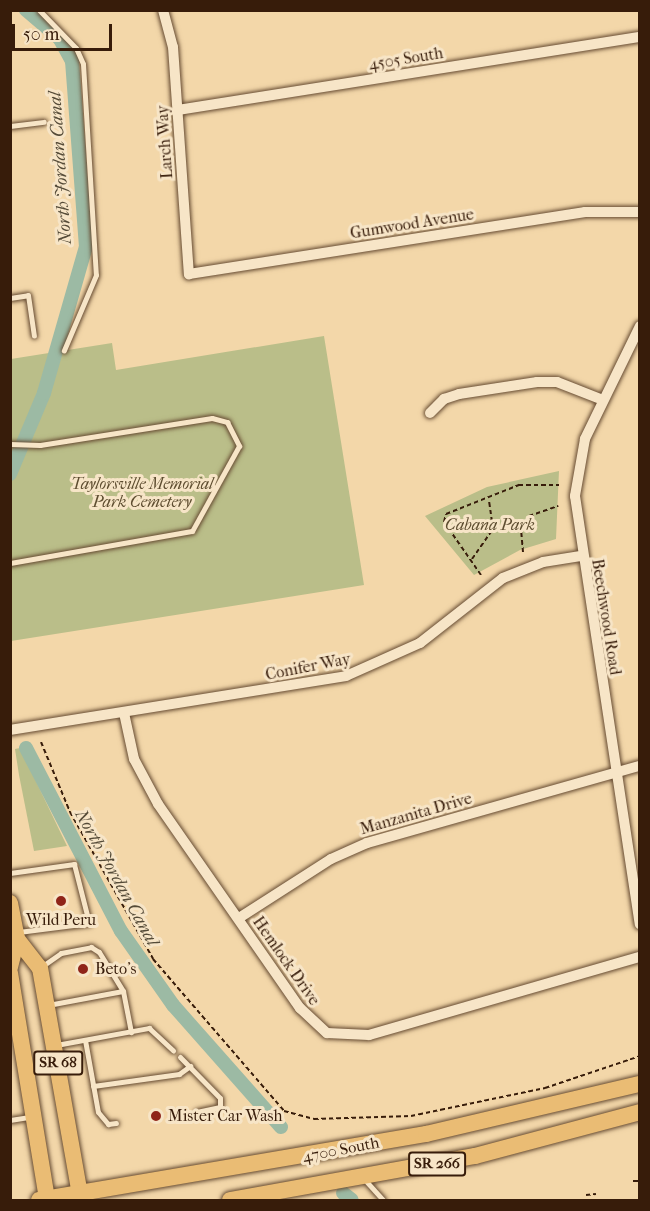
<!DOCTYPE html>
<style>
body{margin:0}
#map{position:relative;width:650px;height:1211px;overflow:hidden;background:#f3d7a9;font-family:"IM FELL French Canon",serif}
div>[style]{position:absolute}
.green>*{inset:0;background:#babe89}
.canal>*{height:14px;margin:-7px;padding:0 7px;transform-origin:7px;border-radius:7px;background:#9cbaa4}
.path>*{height:2px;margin-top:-1px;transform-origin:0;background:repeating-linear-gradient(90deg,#371c0a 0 4.5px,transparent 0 7.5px)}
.roads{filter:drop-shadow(0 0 2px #664b32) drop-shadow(0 0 2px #664b32)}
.service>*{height:5px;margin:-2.5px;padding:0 2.5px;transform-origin:2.5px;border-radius:2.5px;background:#f7e5c7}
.minor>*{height:10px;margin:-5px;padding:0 5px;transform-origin:5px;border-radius:5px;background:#f7e5c7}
.primary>*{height:16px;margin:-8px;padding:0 8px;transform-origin:8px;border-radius:8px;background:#eabc74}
.dots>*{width:16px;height:16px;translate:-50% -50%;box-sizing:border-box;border:3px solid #f7e5c7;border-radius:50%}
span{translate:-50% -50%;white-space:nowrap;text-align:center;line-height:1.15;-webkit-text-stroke:6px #f7e5c7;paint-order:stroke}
.shield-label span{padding:2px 4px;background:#f7e5c7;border:2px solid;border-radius:4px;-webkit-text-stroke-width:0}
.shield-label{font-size:15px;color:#371c0a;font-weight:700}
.street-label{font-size:16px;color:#371c0a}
.park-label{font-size:16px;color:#5e4d30;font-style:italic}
.poi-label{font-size:16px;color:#371c0a}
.left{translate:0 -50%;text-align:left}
.water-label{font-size:18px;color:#554b38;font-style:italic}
.frame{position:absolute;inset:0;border:12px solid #371c0a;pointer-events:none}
.scale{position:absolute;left:12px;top:24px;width:100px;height:27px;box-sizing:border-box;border:3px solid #371c0a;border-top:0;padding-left:8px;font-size:18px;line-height:21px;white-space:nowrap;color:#371c0a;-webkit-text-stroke:4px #f7e5c7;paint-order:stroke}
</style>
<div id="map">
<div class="green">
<div style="clip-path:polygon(324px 336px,364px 585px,11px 641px,11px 359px,112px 343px,116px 370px)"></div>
<div style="clip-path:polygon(559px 471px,556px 539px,520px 550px,474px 575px,425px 516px,487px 487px)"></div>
<div style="clip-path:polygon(20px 748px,67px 846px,34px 851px,19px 775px,15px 749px)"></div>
</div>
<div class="canal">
<div style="left:10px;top:474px;width:88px;rotate:-67.2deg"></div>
<div style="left:44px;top:393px;width:152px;rotate:-74deg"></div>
<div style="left:86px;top:247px;width:187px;rotate:-94.3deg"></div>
<div style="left:72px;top:61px;width:25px;rotate:-119deg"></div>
<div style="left:60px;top:39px;width:45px;rotate:-139.5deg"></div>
<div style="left:26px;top:748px;width:206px;rotate:62.6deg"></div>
<div style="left:121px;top:931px;width:90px;rotate:54.9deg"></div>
<div style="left:173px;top:1005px;width:163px;rotate:48.5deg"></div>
<div style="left:343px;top:1193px;width:11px;rotate:38deg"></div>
</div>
<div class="path">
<div style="left:523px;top:552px;width:22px;rotate:-95deg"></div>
<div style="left:521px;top:530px;width:16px;rotate:-60deg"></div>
<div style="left:529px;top:516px;width:31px;rotate:-19deg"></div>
<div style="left:472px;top:559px;width:37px;rotate:-55deg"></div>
<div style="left:493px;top:529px;width:29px;rotate:-98deg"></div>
<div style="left:481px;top:575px;width:65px;rotate:-124.9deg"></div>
<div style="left:444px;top:522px;width:8px;rotate:-76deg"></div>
<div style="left:446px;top:514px;width:79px;rotate:-21.7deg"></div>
<div style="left:519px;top:485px;width:40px"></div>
<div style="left:41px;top:742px;width:76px;rotate:67.5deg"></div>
<div style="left:70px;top:812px;width:169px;rotate:60.5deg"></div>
<div style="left:153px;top:959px;width:201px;rotate:49.2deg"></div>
<div style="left:284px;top:1111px;width:31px;rotate:15deg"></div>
<div style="left:314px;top:1119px;width:97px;rotate:-1.8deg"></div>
<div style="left:411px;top:1116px;width:137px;rotate:-11.8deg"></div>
<div style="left:545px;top:1088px;width:100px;rotate:-18.6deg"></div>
<div style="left:633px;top:1181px;width:7px"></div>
<div style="left:586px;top:1195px;width:10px;rotate:-6deg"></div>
</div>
<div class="roads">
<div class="service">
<div style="left:39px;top:10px;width:53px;rotate:45.8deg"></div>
<div style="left:76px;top:48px;width:17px;rotate:66deg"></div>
<div style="left:83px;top:64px;width:211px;rotate:86.5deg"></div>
<div style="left:96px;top:275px;width:82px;rotate:113.1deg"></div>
<div style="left:10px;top:126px;width:34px;rotate:-7deg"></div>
<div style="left:10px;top:298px;width:18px;rotate:-9deg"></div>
<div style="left:28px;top:295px;width:41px;rotate:81.7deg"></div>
<div style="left:10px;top:444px;width:30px;rotate:2deg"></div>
<div style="left:40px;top:445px;width:174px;rotate:-8.9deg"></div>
<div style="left:212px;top:418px;width:16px;rotate:15deg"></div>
<div style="left:227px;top:422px;width:27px;rotate:63deg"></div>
<div style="left:239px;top:446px;width:97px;rotate:118.9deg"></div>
<div style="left:192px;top:531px;width:185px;rotate:170deg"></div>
<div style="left:10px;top:873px;width:65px;rotate:-8deg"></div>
<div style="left:74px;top:864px;width:61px;rotate:75.7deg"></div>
<div style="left:89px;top:923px;width:71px;rotate:172.7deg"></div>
<div style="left:41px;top:967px;width:24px;rotate:-35deg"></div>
<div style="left:61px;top:953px;width:31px;rotate:-11deg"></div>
<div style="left:91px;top:947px;width:9px;rotate:32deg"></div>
<div style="left:99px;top:952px;width:46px;rotate:58.4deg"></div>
<div style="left:123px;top:991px;width:42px;rotate:79deg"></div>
<div style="left:48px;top:1005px;width:76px;rotate:-10.6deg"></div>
<div style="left:85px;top:1040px;width:73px;rotate:79.8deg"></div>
<div style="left:98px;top:1112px;width:16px;rotate:50deg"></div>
<div style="left:108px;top:1124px;width:8px;rotate:-7deg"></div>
<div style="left:56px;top:1045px;width:95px;rotate:-10.4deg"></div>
<div style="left:149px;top:1028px;width:33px;rotate:43deg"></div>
<div style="left:180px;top:1057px;width:57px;rotate:45.7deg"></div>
<div style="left:220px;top:1098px;width:9px;rotate:90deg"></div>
<div style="left:220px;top:1107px;width:24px;rotate:168deg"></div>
<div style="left:93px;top:1086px;width:87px;rotate:-7.9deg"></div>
<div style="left:179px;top:1074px;width:14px;rotate:-36deg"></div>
<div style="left:10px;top:1120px;width:20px;rotate:-9deg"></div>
<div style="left:365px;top:1180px;width:27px;rotate:48deg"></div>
</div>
<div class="minor">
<div style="left:163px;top:10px;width:38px;rotate:75deg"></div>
<div style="left:173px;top:47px;width:228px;rotate:86deg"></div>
<div style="left:189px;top:274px;width:401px;rotate:-8.9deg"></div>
<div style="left:585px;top:212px;width:55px"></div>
<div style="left:178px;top:110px;width:468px;rotate:-9deg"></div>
<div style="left:640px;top:326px;width:126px;rotate:116deg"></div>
<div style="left:585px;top:439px;width:58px;rotate:100deg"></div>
<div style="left:575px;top:496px;width:433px;rotate:81.4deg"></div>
<div style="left:430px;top:413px;width:20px;rotate:-45deg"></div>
<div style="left:444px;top:399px;width:16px;rotate:-18deg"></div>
<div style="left:459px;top:394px;width:79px;rotate:-8.7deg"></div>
<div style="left:537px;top:382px;width:20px"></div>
<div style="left:557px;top:382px;width:49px;rotate:21.4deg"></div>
<div style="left:124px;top:713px;width:47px;rotate:77.7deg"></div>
<div style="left:134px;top:759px;width:51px;rotate:61.9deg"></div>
<div style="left:158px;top:804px;width:249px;rotate:55.2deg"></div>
<div style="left:300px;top:1008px;width:37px;rotate:43deg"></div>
<div style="left:327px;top:1033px;width:42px;rotate:2.7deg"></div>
<div style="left:369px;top:1035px;width:282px;rotate:-16.1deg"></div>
<div style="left:10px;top:730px;width:340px;rotate:-9.1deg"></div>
<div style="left:346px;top:676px;width:81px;rotate:-24deg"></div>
<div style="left:420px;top:643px;width:105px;rotate:-38.1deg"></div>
<div style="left:503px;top:578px;width:43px;rotate:-21.8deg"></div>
<div style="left:543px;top:562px;width:38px;rotate:-9deg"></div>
<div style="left:239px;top:918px;width:109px;rotate:-32.7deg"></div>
<div style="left:331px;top:859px;width:39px;rotate:-24deg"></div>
<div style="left:367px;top:843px;width:284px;rotate:-15.8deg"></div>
</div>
<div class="primary">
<div style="left:10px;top:903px;width:37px;rotate:79deg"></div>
<div style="left:17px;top:939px;width:29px;rotate:104deg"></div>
<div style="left:17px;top:939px;width:37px;rotate:52deg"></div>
<div style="left:40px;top:968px;width:236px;rotate:80deg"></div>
<div style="left:10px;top:973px;width:230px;rotate:80.7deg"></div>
<div style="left:39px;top:1200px;width:393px;rotate:-9.7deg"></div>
<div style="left:426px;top:1134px;width:220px;rotate:-13.2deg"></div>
<div style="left:230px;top:1200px;width:249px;rotate:-10.2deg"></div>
<div style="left:475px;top:1156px;width:171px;rotate:-14.9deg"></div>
</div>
</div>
<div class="dots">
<div style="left:61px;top:901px;background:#8f2418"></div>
<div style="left:83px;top:969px;background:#8f2418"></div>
<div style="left:156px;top:1116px;background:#8f2418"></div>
</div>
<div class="shield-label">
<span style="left:58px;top:1063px">SR 68</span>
<span style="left:437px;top:1164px">SR 266</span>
</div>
<div class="street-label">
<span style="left:406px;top:59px;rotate:-9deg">4505 South</span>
<span style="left:165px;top:142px;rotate:-94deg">Larch Way</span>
<span style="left:412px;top:224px;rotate:-9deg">Gumwood Avenue</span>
<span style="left:606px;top:617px;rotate:81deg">Beechwood Road</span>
<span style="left:308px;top:667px;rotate:-11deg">Conifer Way</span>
<span style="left:416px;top:814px;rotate:-16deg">Manzanita Drive</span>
<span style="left:286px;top:961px;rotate:55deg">Hemlock Drive</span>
<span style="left:341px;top:1150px;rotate:-11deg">4700 South</span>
</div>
<div class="park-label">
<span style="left:142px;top:493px">Taylorsville Memorial<br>Park Cemetery</span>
<span style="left:490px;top:525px">Cabana Park</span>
</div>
<div class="poi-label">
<span style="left:61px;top:920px">Wild Peru</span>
<span class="left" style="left:95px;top:969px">Beto's</span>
<span class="left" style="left:168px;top:1116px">Mister Car Wash</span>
</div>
<div class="water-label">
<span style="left:61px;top:168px;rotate:-94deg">North Jordan Canal</span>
<span style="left:116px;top:878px;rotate:61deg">North Jordan Canal</span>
</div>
<div class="frame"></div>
<div class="scale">50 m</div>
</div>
